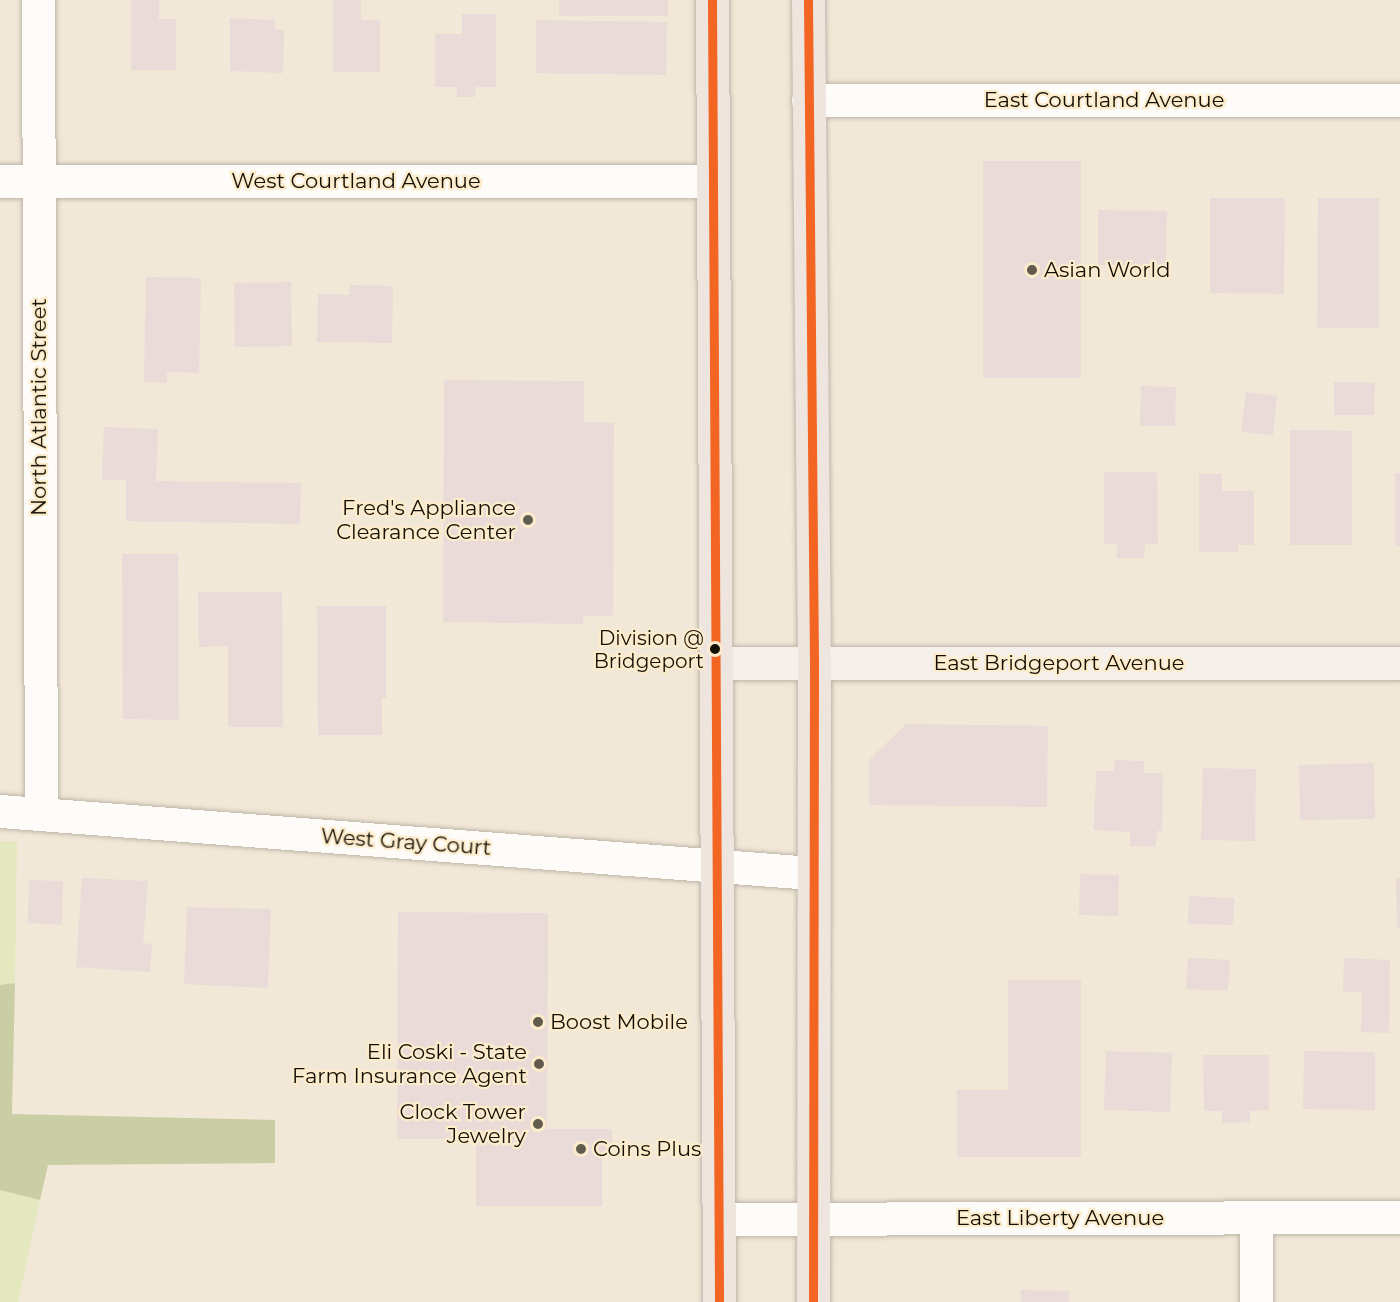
<!DOCTYPE html>
<style>
body{margin:0}
#map{position:relative;width:1400px;height:1302px;overflow:hidden;background:#f2e8d7;font-family:Montserrat,sans-serif}
div>[style]{position:absolute}
.green>*{inset:0;background:#e4e8bf}
.forest>*{inset:0;background:#cacea4}
.building>*{inset:0;background:#eadad8}
.roads{filter:drop-shadow(0 0 2px #beb6a9) drop-shadow(0 0 2px #beb6a9)}
.street>*{height:33px;margin:-16.5px;padding:0 16.5px;transform-origin:16.5px;border-radius:16.5px;background:#fdfcf9}
.secondary>*{height:33px;margin:-16.5px;padding:0 16.5px;transform-origin:16.5px;border-radius:16.5px;background:#f6f0ec}
.primary>*{height:33px;margin:-16.5px;padding:0 16.5px;transform-origin:16.5px;border-radius:16.5px;background:#efe5df}
.bus-1>*{height:9px;margin:-4.5px;padding:0 4.5px;transform-origin:4.5px;border-radius:4.5px;background:#f26522}
.dots>*{width:16px;height:16px;translate:-50% -50%;box-sizing:border-box;border:3px solid #fdeccc;border-radius:50%}
span{translate:-50% -50%;white-space:nowrap;text-align:center;line-height:1.15;-webkit-text-stroke:4.5px #fdeccc;paint-order:stroke}
.bus-label{font-size:20px;color:#151005}
.right{translate:-100% -50%;text-align:right}
.street-label{font-size:21px;color:#151005}
.poi-label{font-size:21px;color:#151005}
.left{translate:0 -50%;text-align:left}
</style>
<div id="map">
<div class="green">
<div style="clip-path:polygon(0 841px,17px 842px,15px 983px,0 985px)"></div>
<div style="clip-path:polygon(0 1190px,40px 1200px,18px 1302px,0 1302px)"></div>
</div>
<div class="forest">
<div style="clip-path:polygon(15px 983px,12px 1114px,275px 1120px,275px 1163px,48px 1165px,40px 1200px,0 1190px,0 985px)"></div>
</div>
<div class="building">
<div style="clip-path:polygon(131px 0,159px 0,159px 19px,176px 19px,176px 70px,131px 70px)"></div>
<div style="clip-path:polygon(333px 0,361px 0,361px 20px,380px 20px,380px 72px,333px 72px)"></div>
<div style="clip-path:polygon(559px 0,668px 0,668px 16px,559px 16px)"></div>
<div style="clip-path:polygon(462px 14px,496px 14px,496px 87px,476px 87px,475px 97px,457px 97px,457px 87px,435px 87px,435px 34px,462px 34px)"></div>
<div style="clip-path:polygon(230px 18px,275px 20px,275px 29px,284px 30px,283px 73px,230px 71px)"></div>
<div style="clip-path:polygon(536px 20px,667px 22px,666px 75px,536px 73px)"></div>
<div style="clip-path:polygon(983px 161px,1081px 161px,1081px 378px,983px 378px)"></div>
<div style="clip-path:polygon(1210px 198px,1285px 198px,1284px 294px,1210px 293px)"></div>
<div style="clip-path:polygon(1318px 198px,1379px 198px,1379px 328px,1317px 328px)"></div>
<div style="clip-path:polygon(1098px 210px,1167px 211px,1166px 266px,1098px 265px)"></div>
<div style="clip-path:polygon(146px 277px,201px 278px,199px 373px,167px 372px,167px 383px,144px 382px)"></div>
<div style="clip-path:polygon(291px 282px,292px 346px,235px 347px,234px 283px)"></div>
<div style="clip-path:polygon(350px 285px,393px 286px,392px 343px,317px 342px,318px 294px,349px 295px)"></div>
<div style="clip-path:polygon(444px 380px,584px 381px,584px 422px,614px 423px,613px 616px,583px 616px,583px 624px,443px 622px)"></div>
<div style="clip-path:polygon(1334px 382px,1375px 383px,1374px 415px,1334px 415px)"></div>
<div style="clip-path:polygon(1141px 386px,1176px 387px,1175px 426px,1140px 426px)"></div>
<div style="clip-path:polygon(1246px 392px,1277px 396px,1273px 435px,1241px 432px)"></div>
<div style="clip-path:polygon(104px 427px,158px 429px,156px 481px,301px 483px,300px 524px,126px 521px,126px 480px,102px 480px)"></div>
<div style="clip-path:polygon(1290px 430px,1352px 431px,1352px 545px,1290px 545px)"></div>
<div style="clip-path:polygon(1104px 472px,1157px 472px,1158px 544px,1145px 544px,1144px 558px,1117px 558px,1117px 544px,1104px 544px)"></div>
<div style="clip-path:polygon(1395px 473px,1400px 473px,1400px 546px,1395px 546px)"></div>
<div style="clip-path:polygon(1199px 474px,1222px 474px,1222px 491px,1254px 491px,1254px 545px,1238px 545px,1238px 552px,1199px 552px)"></div>
<div style="clip-path:polygon(122px 554px,178px 554px,179px 720px,123px 719px)"></div>
<div style="clip-path:polygon(198px 592px,282px 592px,283px 727px,228px 727px,228px 646px,199px 647px)"></div>
<div style="clip-path:polygon(317px 606px,386px 606px,386px 698px,382px 698px,382px 735px,318px 735px)"></div>
<div style="clip-path:polygon(906px 724px,1048px 726px,1047px 807px,869px 805px,869px 760px)"></div>
<div style="clip-path:polygon(1115px 760px,1144px 761px,1144px 773px,1163px 773px,1162px 831px,1157px 831px,1156px 847px,1130px 846px,1130px 832px,1094px 830px,1096px 771px,1114px 771px)"></div>
<div style="clip-path:polygon(1374px 763px,1375px 819px,1300px 820px,1299px 765px)"></div>
<div style="clip-path:polygon(1203px 768px,1256px 769px,1255px 841px,1201px 840px)"></div>
<div style="clip-path:polygon(1080px 874px,1119px 875px,1118px 916px,1079px 915px)"></div>
<div style="clip-path:polygon(82px 878px,148px 881px,143px 943px,152px 944px,150px 972px,76px 967px)"></div>
<div style="clip-path:polygon(1396px 878px,1400px 878px,1400px 928px,1397px 928px)"></div>
<div style="clip-path:polygon(29px 880px,63px 881px,62px 925px,28px 923px)"></div>
<div style="clip-path:polygon(1189px 896px,1234px 898px,1233px 925px,1188px 924px)"></div>
<div style="clip-path:polygon(187px 907px,271px 909px,268px 988px,184px 984px)"></div>
<div style="clip-path:polygon(398px 912px,548px 913px,547px 1129px,612px 1129px,612px 1156px,602px 1156px,602px 1206px,476px 1206px,476px 1139px,397px 1139px)"></div>
<div style="clip-path:polygon(1188px 958px,1230px 960px,1228px 991px,1186px 989px)"></div>
<div style="clip-path:polygon(1344px 958px,1390px 960px,1389px 1033px,1361px 1032px,1362px 992px,1343px 992px)"></div>
<div style="clip-path:polygon(1008px 980px,1081px 980px,1081px 1157px,957px 1157px,957px 1090px,1008px 1090px)"></div>
<div style="clip-path:polygon(1106px 1051px,1172px 1053px,1170px 1112px,1104px 1110px)"></div>
<div style="clip-path:polygon(1304px 1051px,1375px 1052px,1375px 1110px,1303px 1109px)"></div>
<div style="clip-path:polygon(1203px 1055px,1269px 1055px,1269px 1110px,1250px 1111px,1250px 1122px,1222px 1123px,1222px 1111px,1204px 1111px)"></div>
<div style="clip-path:polygon(1021px 1290px,1069px 1291px,1069px 1302px,1021px 1302px)"></div>
</div>
<div class="roads">
<div class="street">
<div style="left:38px;top:0;width:813px;rotate:89.79deg"></div>
<div style="left:808px;top:100px;width:592px"></div>
<div style="left:0;top:181px;width:712px"></div>
<div style="left:0;top:811px;width:813px;rotate:4.37deg"></div>
<div style="left:719px;top:1219px;width:681px;rotate:-0.17deg"></div>
<div style="left:1256px;top:1302px;width:85px;rotate:-90deg"></div>
</div>
<div class="secondary">
<div style="left:717px;top:663px;width:683px"></div>
</div>
<div class="primary">
<div style="left:712px;top:0;width:1302px;rotate:89.69deg"></div>
<div style="left:808px;top:0;width:664px;rotate:89.48deg"></div>
<div style="left:814px;top:664px;width:638px;rotate:90.09deg"></div>
</div>
</div>
<div class="bus-1">
<div style="left:712px;top:0;width:1302px;rotate:89.69deg"></div>
<div style="left:808px;top:0;width:664px;rotate:89.48deg"></div>
<div style="left:814px;top:664px;width:638px;rotate:90.09deg"></div>
</div>
<div class="dots">
<div style="left:1032px;top:270px;background:#625c4e"></div>
<div style="left:528px;top:520px;background:#625c4e"></div>
<div style="left:715px;top:649px;background:#151005"></div>
<div style="left:538px;top:1022px;background:#625c4e"></div>
<div style="left:539px;top:1064px;background:#625c4e"></div>
<div style="left:538px;top:1124px;background:#625c4e"></div>
<div style="left:581px;top:1149px;background:#625c4e"></div>
</div>
<div class="bus-label">
<span class="right" style="left:704px;top:650px">Division @<br>Bridgeport</span>
</div>
<div class="street-label">
<span style="left:1104px;top:100px">East Courtland Avenue</span>
<span style="left:356px;top:181px">West Courtland Avenue</span>
<span style="left:39px;top:407px;rotate:-90deg">North Atlantic Street</span>
<span style="left:1059px;top:663px">East Bridgeport Avenue</span>
<span style="left:406px;top:842px;rotate:4deg">West Gray Court</span>
<span style="left:1060px;top:1218px">East Liberty Avenue</span>
</div>
<div class="poi-label">
<span class="left" style="left:1044px;top:270px">Asian World</span>
<span class="right" style="left:516px;top:520px">Fred's Appliance<br>Clearance Center</span>
<span class="left" style="left:550px;top:1022px">Boost Mobile</span>
<span class="right" style="left:527px;top:1064px">Eli Coski - State<br>Farm Insurance Agent</span>
<span class="right" style="left:526px;top:1124px">Clock Tower<br>Jewelry</span>
<span class="left" style="left:593px;top:1149px">Coins Plus</span>
</div>
</div>
